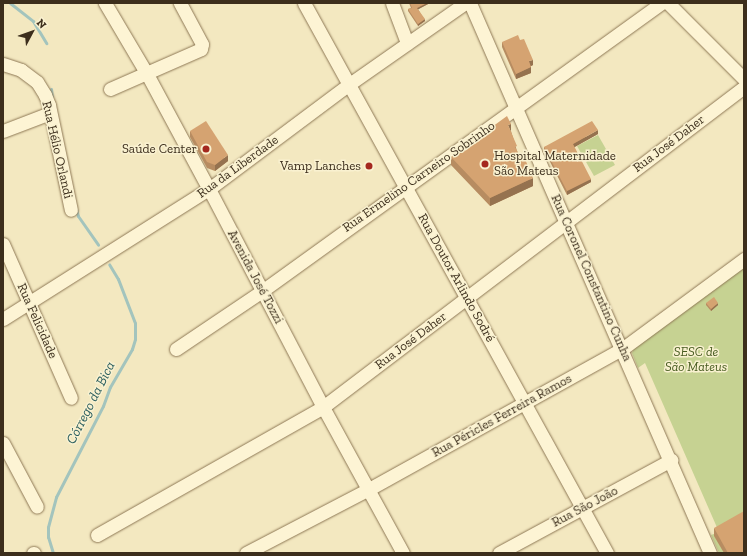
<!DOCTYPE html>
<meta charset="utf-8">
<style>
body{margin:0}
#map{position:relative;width:747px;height:556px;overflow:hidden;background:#f3e8c0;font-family:"Zilla Slab",serif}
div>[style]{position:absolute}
.green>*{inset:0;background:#c6d292}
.stream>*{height:3px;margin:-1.5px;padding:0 1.5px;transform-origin:1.5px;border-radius:1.5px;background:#a3c4bd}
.roads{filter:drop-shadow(0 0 1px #8e7855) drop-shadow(0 0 1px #8e7855)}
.minor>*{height:13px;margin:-6.5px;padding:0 6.5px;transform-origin:6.5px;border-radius:6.5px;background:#fdf4d4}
.wall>*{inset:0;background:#b78c61}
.shaded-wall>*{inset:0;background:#95724f}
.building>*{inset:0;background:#d5a371}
.dots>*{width:11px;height:11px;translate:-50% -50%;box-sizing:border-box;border:2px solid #f9f1d0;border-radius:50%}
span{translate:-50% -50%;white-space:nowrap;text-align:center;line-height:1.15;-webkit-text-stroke:3px #f9f1d0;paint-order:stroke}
.street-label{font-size:13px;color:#3c2e1c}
.poi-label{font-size:13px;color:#3c2e1c}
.right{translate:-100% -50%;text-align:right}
.left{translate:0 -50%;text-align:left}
.park-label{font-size:13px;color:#475b20;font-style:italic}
.water-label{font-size:14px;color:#295d5d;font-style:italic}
.frame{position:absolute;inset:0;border:4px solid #3c2e1c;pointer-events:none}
.north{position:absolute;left:12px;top:12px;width:40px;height:40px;-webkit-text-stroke:3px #f9f1d0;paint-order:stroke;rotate:49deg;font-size:11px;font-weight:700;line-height:16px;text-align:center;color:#3c2e1c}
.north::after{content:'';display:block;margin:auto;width:14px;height:18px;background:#3c2e1c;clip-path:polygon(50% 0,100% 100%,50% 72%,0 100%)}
</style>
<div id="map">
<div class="green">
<div style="clip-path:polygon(598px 135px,615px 165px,594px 176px,577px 146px)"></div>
<div style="clip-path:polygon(744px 265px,744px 553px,719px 553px,711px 535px,719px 532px,645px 363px,638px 368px,632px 353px,634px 348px)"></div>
</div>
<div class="stream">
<div style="left:10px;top:3px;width:29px;rotate:38deg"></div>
<div style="left:33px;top:21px;width:26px;rotate:59deg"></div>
<div style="left:51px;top:89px;width:8px;rotate:83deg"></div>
<div style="left:76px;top:209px;width:7px;rotate:74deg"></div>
<div style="left:78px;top:216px;width:35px;rotate:55deg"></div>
<div style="left:53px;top:553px;width:17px;rotate:-107deg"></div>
<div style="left:48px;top:537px;width:10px;rotate:-90deg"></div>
<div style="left:48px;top:527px;width:31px;rotate:-75deg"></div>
<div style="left:56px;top:497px;width:102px;rotate:-62.7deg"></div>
<div style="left:103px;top:406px;width:20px;rotate:-70deg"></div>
<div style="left:110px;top:387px;width:44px;rotate:-59.9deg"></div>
<div style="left:132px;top:349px;width:10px;rotate:-73deg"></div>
<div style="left:135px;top:339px;width:16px;rotate:-90deg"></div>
<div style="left:135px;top:323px;width:47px;rotate:-111.1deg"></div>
<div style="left:118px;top:279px;width:17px;rotate:-121deg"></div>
</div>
<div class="roads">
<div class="minor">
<div style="left:105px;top:3px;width:82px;rotate:59.4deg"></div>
<div style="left:147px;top:74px;width:131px;rotate:61.7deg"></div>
<div style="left:209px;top:189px;width:246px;rotate:62.4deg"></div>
<div style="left:323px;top:407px;width:166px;rotate:61.3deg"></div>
<div style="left:304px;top:3px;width:628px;rotate:61.15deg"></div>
<div style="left:392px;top:3px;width:43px;rotate:69.4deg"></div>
<div style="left:470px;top:3px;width:600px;rotate:66.43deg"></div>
<div style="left:668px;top:3px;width:107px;rotate:45deg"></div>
<div style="left:3px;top:64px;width:19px;rotate:18deg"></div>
<div style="left:21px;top:70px;width:20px;rotate:37deg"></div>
<div style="left:37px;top:82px;width:15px;rotate:58deg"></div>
<div style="left:45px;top:95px;width:11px;rotate:68deg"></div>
<div style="left:49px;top:105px;width:107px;rotate:78.2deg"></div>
<div style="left:110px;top:89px;width:99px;rotate:-23.7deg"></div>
<div style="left:201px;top:49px;width:5px;rotate:-79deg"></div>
<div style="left:202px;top:44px;width:47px;rotate:-118.2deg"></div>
<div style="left:3px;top:131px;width:50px;rotate:-21deg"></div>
<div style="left:3px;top:244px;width:168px;rotate:66.2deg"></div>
<div style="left:3px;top:319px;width:244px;rotate:-32.3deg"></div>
<div style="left:209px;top:189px;width:174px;rotate:-36.8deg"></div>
<div style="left:348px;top:85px;width:143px;rotate:-35deg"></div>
<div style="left:176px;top:349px;width:104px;rotate:-34deg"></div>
<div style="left:262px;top:291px;width:492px;rotate:-35.8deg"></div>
<div style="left:3px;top:443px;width:72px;rotate:62deg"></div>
<div style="left:97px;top:535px;width:260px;rotate:-29.5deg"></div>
<div style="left:323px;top:407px;width:529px;rotate:-37.24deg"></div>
<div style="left:33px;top:553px;width:1px"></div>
<div style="left:246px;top:553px;width:139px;rotate:-27.5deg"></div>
<div style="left:369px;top:489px;width:289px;rotate:-29deg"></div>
<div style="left:622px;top:349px;width:152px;rotate:-36.4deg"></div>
<div style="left:499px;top:553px;width:196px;rotate:-28.4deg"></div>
</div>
</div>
<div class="wall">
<div style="clip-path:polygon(409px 3px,430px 3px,418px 9px,425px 21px,418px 26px,408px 11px,408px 9px,411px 8px)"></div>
<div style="clip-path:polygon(502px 42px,533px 65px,531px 66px,531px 73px,516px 79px,502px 47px)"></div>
<div style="clip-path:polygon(190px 131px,228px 161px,215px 171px,207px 168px,190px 137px)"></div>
<div style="clip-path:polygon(511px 131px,517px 151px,533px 186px,490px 206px,451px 165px,451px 157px)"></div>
<div style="clip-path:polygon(598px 134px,574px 147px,591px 182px,567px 195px,544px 150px,544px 147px)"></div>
<div style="clip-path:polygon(706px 303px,718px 305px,711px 311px,706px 305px)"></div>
<div style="clip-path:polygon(714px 528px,744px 553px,724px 553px,714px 536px)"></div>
</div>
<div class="shaded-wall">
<div style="clip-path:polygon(427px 3px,430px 3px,417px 10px,417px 8px)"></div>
<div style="clip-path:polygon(425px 19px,425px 21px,418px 26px,418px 24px)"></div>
<div style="clip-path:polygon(533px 60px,533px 65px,529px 67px,529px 61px)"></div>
<div style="clip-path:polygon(531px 67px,531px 73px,516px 79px,516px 74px)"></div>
<div style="clip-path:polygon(511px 124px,511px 132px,508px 125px)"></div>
<div style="clip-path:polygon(598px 130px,598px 134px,573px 148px,573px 144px)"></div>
<div style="clip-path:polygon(228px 155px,228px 161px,215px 171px,215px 165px)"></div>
<div style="clip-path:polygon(533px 178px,533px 186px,490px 206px,490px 198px)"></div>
<div style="clip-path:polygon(591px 179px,591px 182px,567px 195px,567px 191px)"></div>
<div style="clip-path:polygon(718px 303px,718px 305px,711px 311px,711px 309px)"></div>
</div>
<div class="building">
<div style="clip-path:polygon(410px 3px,427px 3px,417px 8px,425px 19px,418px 24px,408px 9px,412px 8px)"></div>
<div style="clip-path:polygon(518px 35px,520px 40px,524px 39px,533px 60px,529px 61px,531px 67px,516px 74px,502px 42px)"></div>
<div style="clip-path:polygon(507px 116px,511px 124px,508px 125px,517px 146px,515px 147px,522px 160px,525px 159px,533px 178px,490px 198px,451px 157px)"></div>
<div style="clip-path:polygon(206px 121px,228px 155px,215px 165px,207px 162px,190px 131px)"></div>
<div style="clip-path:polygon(592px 121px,598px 130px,573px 144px,591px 179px,567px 191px,544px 147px)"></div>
<div style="clip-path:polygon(714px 297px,718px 303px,711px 309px,706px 303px)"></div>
<div style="clip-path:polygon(744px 511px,744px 553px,728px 553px,714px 528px)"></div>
</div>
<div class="dots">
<div style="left:206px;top:149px;background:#a4281e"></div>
<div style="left:485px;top:164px;background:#a4281e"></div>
<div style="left:369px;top:166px;background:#a4281e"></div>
</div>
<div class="street-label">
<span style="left:669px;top:144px;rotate:-37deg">Rua José Daher</span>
<span style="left:57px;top:150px;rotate:77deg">Rua Hélio Orlandi</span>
<span style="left:238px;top:167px;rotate:-36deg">Rua da Liberdade</span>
<span style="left:419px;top:177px;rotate:-35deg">Rua Ermelino Carneiro Sobrinho</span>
<span style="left:255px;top:277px;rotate:62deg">Avenida José Tozzi</span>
<span style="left:456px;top:278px;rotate:61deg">Rua Doutor Arlindo Sodré</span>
<span style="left:591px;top:278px;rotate:66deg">Rua Coronel Constantino Cunha</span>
<span style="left:37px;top:321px;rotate:66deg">Rua Felicidade</span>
<span style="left:411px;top:341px;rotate:-37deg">Rua José Daher</span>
<span style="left:502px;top:416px;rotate:-29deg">Rua Péricles Ferreira Ramos</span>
<span style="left:585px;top:507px;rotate:-28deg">Rua São João</span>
</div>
<div class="poi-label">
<span class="right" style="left:197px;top:149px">Saúde Center</span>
<span class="left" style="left:494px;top:164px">Hospital Maternidade<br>São Mateus</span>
<span class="right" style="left:361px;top:166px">Vamp Lanches</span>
</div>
<div class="park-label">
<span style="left:696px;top:360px">SESC de<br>São Mateus</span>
</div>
<div class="water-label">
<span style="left:91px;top:403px;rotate:-63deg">Córrego da Bica</span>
</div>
<div class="frame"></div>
<div class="north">N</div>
</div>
